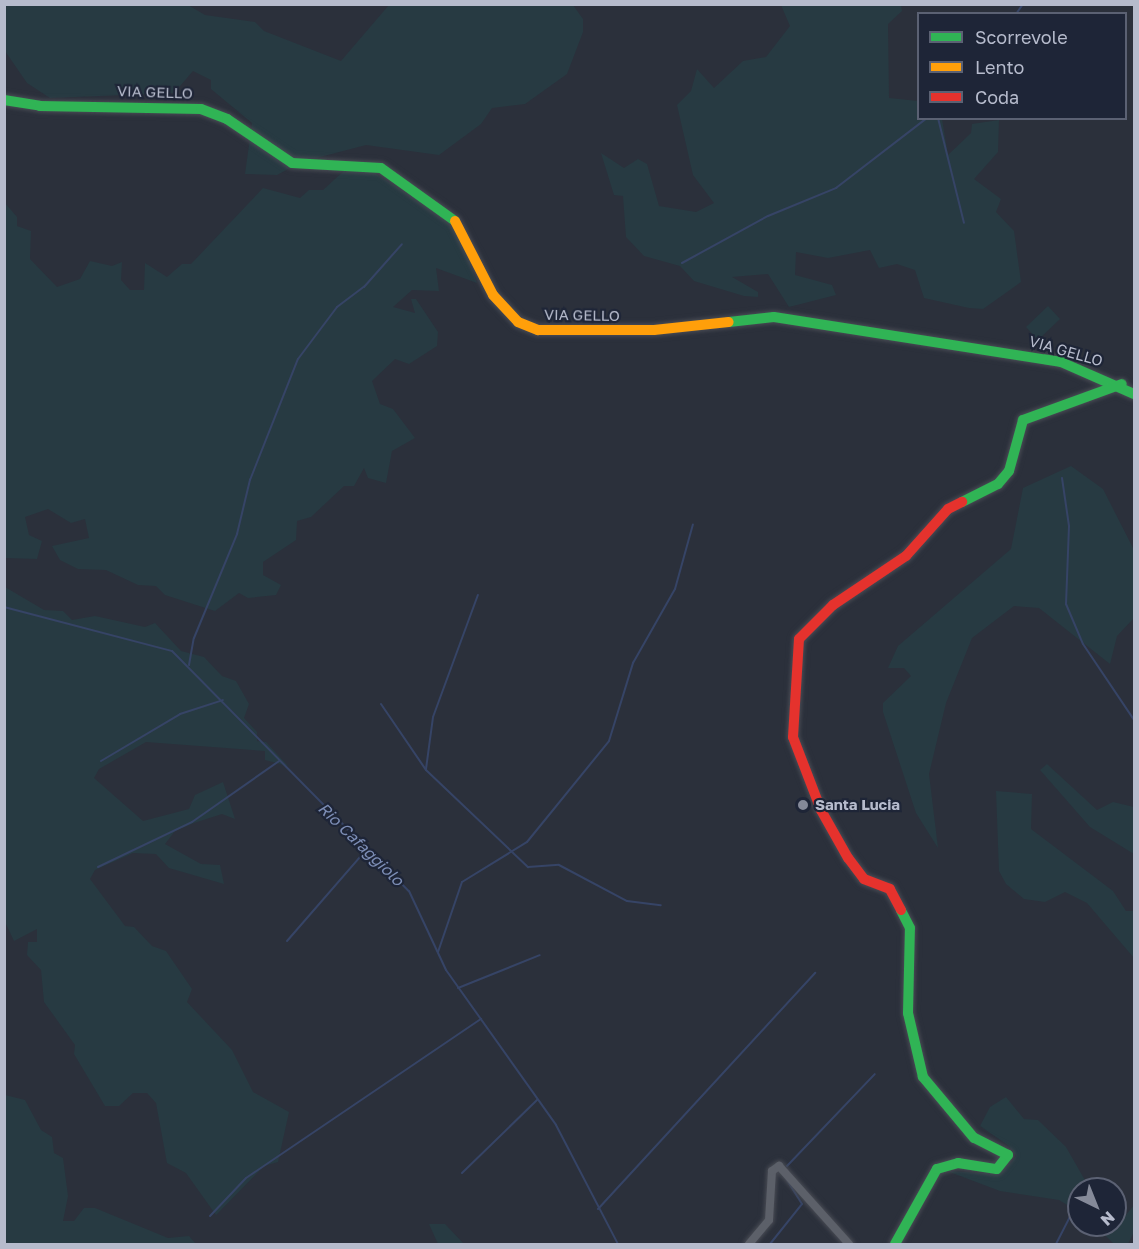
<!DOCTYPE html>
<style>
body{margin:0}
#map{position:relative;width:1139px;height:1249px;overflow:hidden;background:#2b303b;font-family:"Golos Text",sans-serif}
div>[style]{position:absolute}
.green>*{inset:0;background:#273a42}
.stream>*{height:2px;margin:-1px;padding:0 1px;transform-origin:1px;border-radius:1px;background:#364466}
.roads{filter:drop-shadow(0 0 2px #484b54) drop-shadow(0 0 2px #484b54)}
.street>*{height:8px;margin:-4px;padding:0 4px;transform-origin:4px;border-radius:4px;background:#5c6069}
.fast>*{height:10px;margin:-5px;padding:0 5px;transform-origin:5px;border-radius:5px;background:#30b455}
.slow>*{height:10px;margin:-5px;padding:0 5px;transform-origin:5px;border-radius:5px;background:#ff9f0a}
.jam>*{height:10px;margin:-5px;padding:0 5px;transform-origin:5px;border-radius:5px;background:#e5322d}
.dots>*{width:16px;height:16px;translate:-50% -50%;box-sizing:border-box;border:3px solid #1e2537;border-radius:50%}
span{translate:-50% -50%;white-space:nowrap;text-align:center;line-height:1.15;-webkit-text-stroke:4.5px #1e2537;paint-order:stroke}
.street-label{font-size:15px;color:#b6bbcc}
.poi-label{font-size:15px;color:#b6bbcc;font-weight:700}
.left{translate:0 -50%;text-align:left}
.water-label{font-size:16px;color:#7c8db5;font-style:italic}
.frame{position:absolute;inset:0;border:6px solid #b6bbcc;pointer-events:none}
.legend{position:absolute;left:917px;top:12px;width:210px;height:108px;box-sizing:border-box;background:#1e2537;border:2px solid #5b6173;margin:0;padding:8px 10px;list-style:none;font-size:18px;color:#b6bbcc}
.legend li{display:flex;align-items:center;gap:12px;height:30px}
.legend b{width:30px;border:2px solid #5b6173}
.north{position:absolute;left:1067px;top:1177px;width:60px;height:60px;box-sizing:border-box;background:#1e2537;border:2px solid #5b6173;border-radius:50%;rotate:137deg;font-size:16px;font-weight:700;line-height:24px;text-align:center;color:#b6bbcc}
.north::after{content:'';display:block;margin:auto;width:21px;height:27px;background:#858a99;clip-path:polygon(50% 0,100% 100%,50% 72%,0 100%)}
</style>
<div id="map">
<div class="green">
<div style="clip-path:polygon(4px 5px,188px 5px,205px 15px,255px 22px,264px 31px,341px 61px,389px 5px,573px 5px,583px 19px,583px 32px,567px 74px,525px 104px,492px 108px,481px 124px,439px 155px,366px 145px,301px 162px,277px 175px,245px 174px,252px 123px,211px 89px,211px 80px,193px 71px,174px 93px,50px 98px,27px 83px,5px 51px)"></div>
<div style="clip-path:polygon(781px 5px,901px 5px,902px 11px,888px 24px,889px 98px,918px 101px,918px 118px,942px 119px,948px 155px,971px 133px,972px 124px,999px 120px,998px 152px,974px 179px,1001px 199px,996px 212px,1014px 231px,1021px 282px,983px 309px,969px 308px,924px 298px,915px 270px,897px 264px,879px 268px,870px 250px,828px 258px,796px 252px,795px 275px,832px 285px,836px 295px,789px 307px,768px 274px,732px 277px,758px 292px,758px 297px,744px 296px,694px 281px,680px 266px,644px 256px,626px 237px,623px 196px,614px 195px,601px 153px,624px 168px,638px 159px,647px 164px,659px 206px,696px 212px,714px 203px,693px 175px,677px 105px,691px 91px,697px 69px,714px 88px,743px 61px,766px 57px,790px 26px)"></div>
<div style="clip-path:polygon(346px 169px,371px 171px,440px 214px,458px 230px,477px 283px,436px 268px,439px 291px,412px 290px,393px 307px,415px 313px,411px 299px,416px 299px,438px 332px,437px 346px,409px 364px,395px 359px,372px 381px,380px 404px,393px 409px,415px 438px,392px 451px,386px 483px,368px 478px,364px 468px,354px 486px,344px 486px,311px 517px,297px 521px,296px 540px,263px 562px,263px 575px,281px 585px,276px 595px,248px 598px,239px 593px,215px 611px,165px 595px,156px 586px,138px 585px,106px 570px,78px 569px,60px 560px,52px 546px,89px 538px,85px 519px,71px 523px,48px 509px,25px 517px,29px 535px,42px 541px,37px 559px,5px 558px,5px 203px,17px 217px,17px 226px,31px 231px,30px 259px,57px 287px,80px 279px,90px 261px,112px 266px,122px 262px,121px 280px,130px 290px,144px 290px,145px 263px,167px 277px,182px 264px,191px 264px,263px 188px,300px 198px,309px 190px,323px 190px)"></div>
<div style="clip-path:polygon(1048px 306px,1060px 319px,1038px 340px,1026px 327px)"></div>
<div style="clip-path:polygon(1071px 466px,1103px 489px,1134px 550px,1134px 618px,1117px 636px,1110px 664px,1039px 608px,1014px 606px,972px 638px,946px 703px,929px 774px,938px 848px,916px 813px,883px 712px,883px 703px,911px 676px,904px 668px,888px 668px,898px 646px,1011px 549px,1023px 488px)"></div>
<div style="clip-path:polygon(5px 587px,44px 610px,63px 611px,72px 620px,95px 616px,145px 627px,155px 623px,181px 651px,204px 657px,222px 676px,236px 681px,249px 704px,244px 718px,257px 732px,257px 741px,266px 742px,288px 766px,265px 760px,265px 751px,146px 742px,99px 769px,94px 778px,143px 821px,189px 809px,195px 795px,223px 782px,235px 819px,222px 814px,194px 823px,175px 831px,165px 844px,201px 864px,220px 865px,224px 884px,169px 868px,156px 854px,133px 853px,95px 870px,90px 879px,125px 926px,134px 927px,152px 946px,166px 951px,192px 989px,187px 1002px,232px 1050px,253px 1092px,289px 1112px,278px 1162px,264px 1166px,216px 1215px,186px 1173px,167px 1163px,156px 1103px,147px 1093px,133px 1093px,119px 1106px,105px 1106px,74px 1054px,75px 1045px,44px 1002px,41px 970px,27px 955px,28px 942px,37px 942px,37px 929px,14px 941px,5px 922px)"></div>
<div style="clip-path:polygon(1047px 764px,1097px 810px,1113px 802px,1134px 807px,1134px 854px,1090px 827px,1040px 770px)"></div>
<div style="clip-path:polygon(996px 791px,1032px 794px,1031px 829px,1113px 891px,1126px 911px,1134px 911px,1134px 958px,1087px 903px,1065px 892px,1045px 902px,1024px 899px,1006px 884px,999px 871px)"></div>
<div style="clip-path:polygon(5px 1095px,25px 1100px,41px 1130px,52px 1137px,54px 1153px,63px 1158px,68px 1196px,63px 1221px,74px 1221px,84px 1208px,95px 1208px,168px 1238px,189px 1236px,196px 1244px,5px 1244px)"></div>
<div style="clip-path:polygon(1006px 1097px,1024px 1119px,1038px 1120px,1066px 1147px,1090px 1189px,1079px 1189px,1079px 1212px,1059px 1200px,1000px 1191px,947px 1171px,984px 1173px,1011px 1163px,1016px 1156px,1009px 1146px,980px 1126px,990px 1107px)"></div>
<div style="clip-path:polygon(1134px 1205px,1134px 1232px,1128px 1244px,1114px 1244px,1095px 1225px,1115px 1225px,1115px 1214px,1122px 1220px)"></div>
<div style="clip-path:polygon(429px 1224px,445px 1224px,464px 1244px,438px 1244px)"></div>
</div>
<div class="stream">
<div style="left:1016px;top:14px;width:12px;rotate:-55deg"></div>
<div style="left:938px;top:118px;width:108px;rotate:76.1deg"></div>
<div style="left:682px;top:263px;width:98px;rotate:-28.7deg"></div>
<div style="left:768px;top:216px;width:74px;rotate:-22.4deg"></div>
<div style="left:836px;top:188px;width:115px;rotate:-37.6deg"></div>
<div style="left:1062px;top:478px;width:49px;rotate:81.7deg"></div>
<div style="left:1069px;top:526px;width:78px;rotate:92.2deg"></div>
<div style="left:1066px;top:604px;width:43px;rotate:67deg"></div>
<div style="left:1083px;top:644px;width:92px;rotate:56.1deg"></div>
<div style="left:4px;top:607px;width:174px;rotate:14.7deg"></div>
<div style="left:172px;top:651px;width:337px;rotate:45.4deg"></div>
<div style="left:409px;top:891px;width:87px;rotate:64.9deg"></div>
<div style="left:446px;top:970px;width:190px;rotate:54.6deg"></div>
<div style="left:556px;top:1125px;width:134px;rotate:62.5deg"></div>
<div style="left:189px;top:665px;width:27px;rotate:-80deg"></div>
<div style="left:194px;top:638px;width:113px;rotate:-67.5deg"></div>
<div style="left:237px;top:534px;width:56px;rotate:-76.5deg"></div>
<div style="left:250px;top:480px;width:130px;rotate:-68.4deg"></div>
<div style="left:298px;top:359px;width:65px;rotate:-53.1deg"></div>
<div style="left:337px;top:307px;width:34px;rotate:-37deg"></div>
<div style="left:364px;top:287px;width:57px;rotate:-48.5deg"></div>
<div style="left:381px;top:704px;width:80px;rotate:55.7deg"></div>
<div style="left:426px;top:770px;width:141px;rotate:43.6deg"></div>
<div style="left:528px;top:867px;width:31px;rotate:-4deg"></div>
<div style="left:559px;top:865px;width:77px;rotate:27.9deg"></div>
<div style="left:627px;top:901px;width:34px;rotate:7deg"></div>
<div style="left:101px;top:761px;width:92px;rotate:-30.7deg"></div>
<div style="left:180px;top:714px;width:45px;rotate:-18deg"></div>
<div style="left:426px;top:769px;width:52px;rotate:-82.3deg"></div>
<div style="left:433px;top:717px;width:130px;rotate:-69.8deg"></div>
<div style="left:98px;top:867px;width:104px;rotate:-25.6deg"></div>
<div style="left:192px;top:822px;width:106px;rotate:-35deg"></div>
<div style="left:287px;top:941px;width:122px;rotate:-49deg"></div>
<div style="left:438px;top:952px;width:74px;rotate:-71.1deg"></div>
<div style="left:462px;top:882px;width:76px;rotate:-31.6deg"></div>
<div style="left:527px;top:842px;width:130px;rotate:-50.9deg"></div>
<div style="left:609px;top:741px;width:82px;rotate:-72.9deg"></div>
<div style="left:633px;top:663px;width:85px;rotate:-60.4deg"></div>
<div style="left:675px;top:589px;width:67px;rotate:-74.5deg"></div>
<div style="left:458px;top:988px;width:88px;rotate:-21.9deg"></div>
<div style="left:787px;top:1166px;width:127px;rotate:-46.3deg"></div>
<div style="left:462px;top:1173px;width:105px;rotate:-44.2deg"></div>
<div style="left:598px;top:1209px;width:321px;rotate:-47.4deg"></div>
<div style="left:210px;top:1216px;width:52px;rotate:-46.5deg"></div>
<div style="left:246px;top:1178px;width:284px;rotate:-34.1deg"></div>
<div style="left:770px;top:1244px;width:51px;rotate:-51.3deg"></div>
<div style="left:802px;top:1204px;width:32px;rotate:-122deg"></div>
<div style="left:1056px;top:1244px;width:51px;rotate:-62.9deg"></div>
</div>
<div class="roads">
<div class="street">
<div style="left:749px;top:1244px;width:31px;rotate:-50deg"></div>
<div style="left:769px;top:1220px;width:49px;rotate:-86.5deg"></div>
<div style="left:772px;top:1171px;width:9px;rotate:-36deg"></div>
<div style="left:779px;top:1166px;width:105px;rotate:48.1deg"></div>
</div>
<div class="fast">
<div style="left:4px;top:100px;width:36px;rotate:9deg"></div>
<div style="left:40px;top:106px;width:161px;rotate:1.1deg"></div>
<div style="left:201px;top:109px;width:28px;rotate:21deg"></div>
<div style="left:227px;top:119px;width:78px;rotate:34.1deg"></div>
<div style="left:292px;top:163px;width:89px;rotate:3.2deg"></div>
<div style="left:381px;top:168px;width:91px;rotate:35.6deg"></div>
<div style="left:729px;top:322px;width:45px;rotate:-6.3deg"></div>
<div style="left:774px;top:317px;width:291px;rotate:8.9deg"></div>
<div style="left:1061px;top:362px;width:80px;rotate:23.7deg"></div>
<div style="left:962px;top:502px;width:40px;rotate:-26.6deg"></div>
<div style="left:998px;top:484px;width:17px;rotate:-50deg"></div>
<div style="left:1009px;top:471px;width:53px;rotate:-74.6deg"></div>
<div style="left:1023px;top:420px;width:105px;rotate:-20deg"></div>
<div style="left:895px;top:1244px;width:86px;rotate:-60.8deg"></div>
<div style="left:937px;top:1169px;width:22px;rotate:-16deg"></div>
<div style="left:958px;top:1163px;width:39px;rotate:9deg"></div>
<div style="left:997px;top:1169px;width:18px;rotate:-52deg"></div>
<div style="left:1008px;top:1155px;width:38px;rotate:-153deg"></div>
<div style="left:974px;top:1138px;width:80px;rotate:-129.9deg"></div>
<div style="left:923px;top:1077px;width:66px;rotate:-103.2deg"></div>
<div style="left:908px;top:1013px;width:85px;rotate:-88.7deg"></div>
<div style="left:910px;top:928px;width:20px;rotate:-117deg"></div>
</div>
<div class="slow">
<div style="left:455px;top:221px;width:83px;rotate:62.8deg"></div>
<div style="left:493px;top:295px;width:37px;rotate:47deg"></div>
<div style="left:518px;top:322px;width:22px;rotate:22deg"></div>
<div style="left:538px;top:330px;width:116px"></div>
<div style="left:654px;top:330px;width:75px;rotate:-6.1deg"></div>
</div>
<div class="jam">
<div style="left:901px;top:910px;width:24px;rotate:-118deg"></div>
<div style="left:890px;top:889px;width:28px;rotate:-159deg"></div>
<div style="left:864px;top:879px;width:26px;rotate:-127deg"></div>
<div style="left:848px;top:858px;width:55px;rotate:-119.4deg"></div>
<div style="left:821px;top:810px;width:78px;rotate:-111deg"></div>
<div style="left:793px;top:737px;width:98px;rotate:-86.5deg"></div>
<div style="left:799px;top:639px;width:48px;rotate:-45deg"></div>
<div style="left:833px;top:605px;width:88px;rotate:-33.9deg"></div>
<div style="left:906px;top:556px;width:63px;rotate:-48.2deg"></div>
<div style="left:948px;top:509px;width:16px;rotate:-27deg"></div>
</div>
</div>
<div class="dots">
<div style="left:803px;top:805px;background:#858a99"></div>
</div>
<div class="street-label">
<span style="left:155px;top:92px;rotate:2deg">VIA GELLO</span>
<span style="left:582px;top:315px;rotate:1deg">VIA GELLO</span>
<span style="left:1066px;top:351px;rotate:16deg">VIA GELLO</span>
</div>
<div class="poi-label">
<span class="left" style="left:815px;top:805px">Santa Lucia</span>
</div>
<div class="water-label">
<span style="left:361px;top:844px;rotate:44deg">Rio Cafaggiolo</span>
</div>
<div class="frame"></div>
<ul class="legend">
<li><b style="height:8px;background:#30b455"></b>Scorrevole</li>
<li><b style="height:8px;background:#ff9f0a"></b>Lento</li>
<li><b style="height:8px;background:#e5322d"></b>Coda</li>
</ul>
<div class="north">N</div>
</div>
